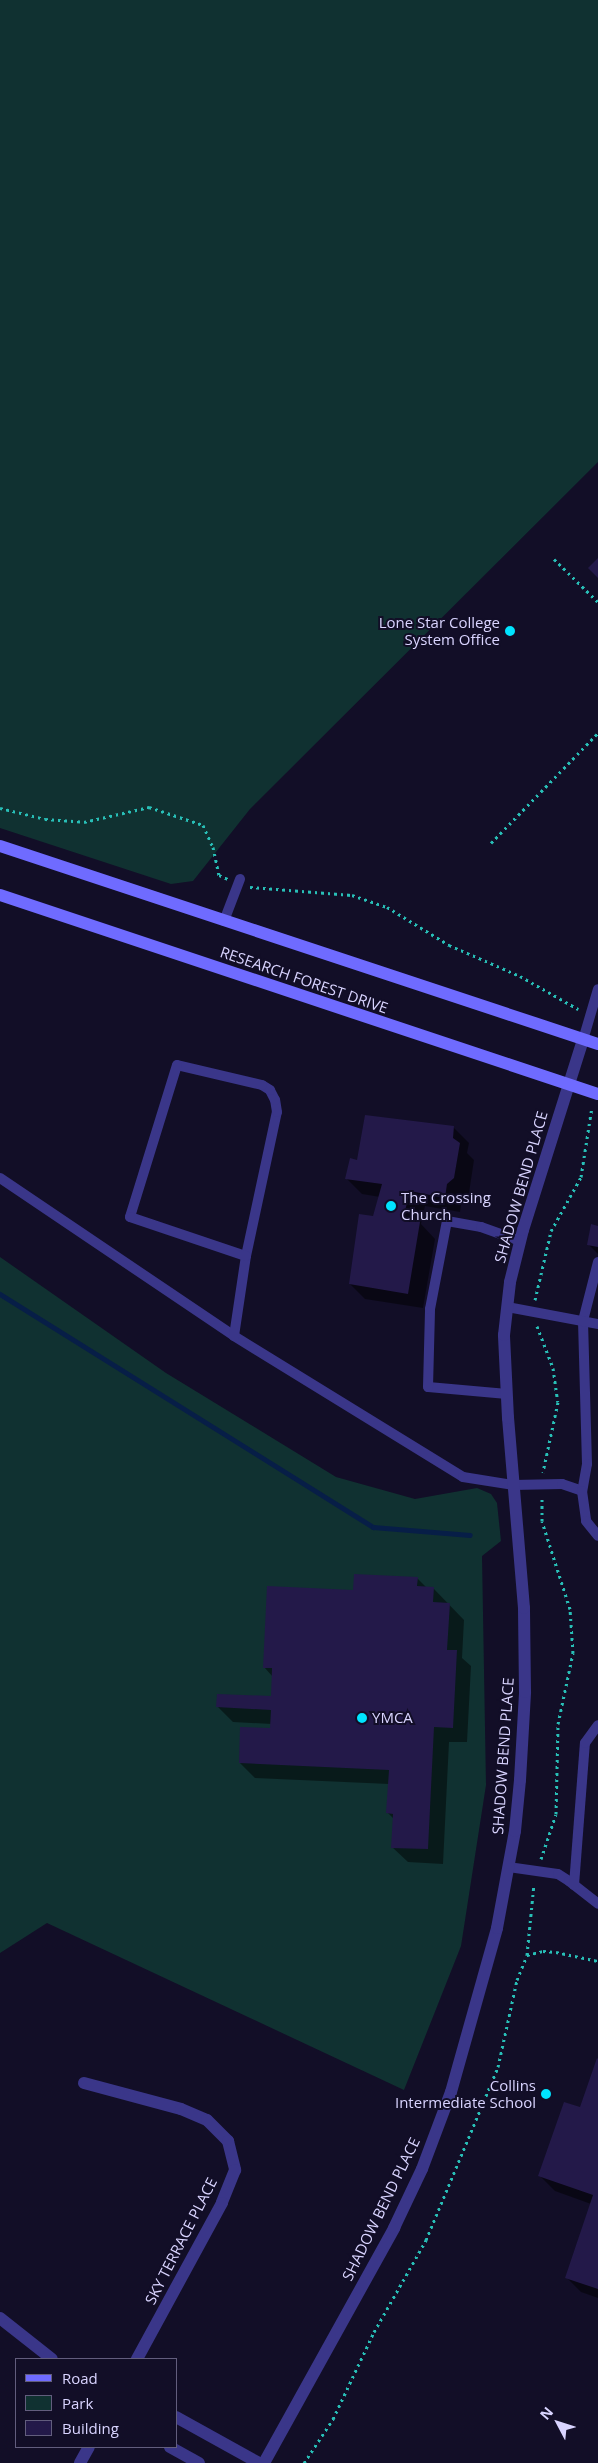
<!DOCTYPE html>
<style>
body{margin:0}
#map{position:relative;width:598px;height:2463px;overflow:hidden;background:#120e27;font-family:"Open Sans",sans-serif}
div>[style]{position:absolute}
.green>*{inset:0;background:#103131}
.shadow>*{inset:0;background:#0007}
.stream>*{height:5px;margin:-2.5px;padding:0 2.5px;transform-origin:2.5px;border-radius:2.5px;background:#071e47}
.building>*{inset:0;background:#231949}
.path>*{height:3px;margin-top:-1.5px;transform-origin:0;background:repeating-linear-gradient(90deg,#28bfb7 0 2.5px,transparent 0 6.5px)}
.service>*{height:10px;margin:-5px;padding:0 5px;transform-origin:5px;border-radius:5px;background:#3a3689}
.minor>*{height:12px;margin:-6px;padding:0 6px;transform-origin:6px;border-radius:6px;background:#3a3689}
.tertiary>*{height:12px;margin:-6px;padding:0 6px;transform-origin:6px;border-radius:6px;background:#3a3689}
.secondary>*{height:12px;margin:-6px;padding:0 6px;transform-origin:6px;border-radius:6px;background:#6f6bff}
.dots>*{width:14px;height:14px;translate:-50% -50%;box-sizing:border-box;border:2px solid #120e27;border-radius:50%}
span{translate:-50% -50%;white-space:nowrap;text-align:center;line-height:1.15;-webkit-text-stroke:4px #120e27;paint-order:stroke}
.poi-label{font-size:15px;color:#d9d4ff}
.right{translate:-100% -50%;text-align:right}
.left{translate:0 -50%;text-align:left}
.street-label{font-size:15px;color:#d9d4ff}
.legend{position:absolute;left:15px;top:2358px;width:162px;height:90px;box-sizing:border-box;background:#120e27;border:1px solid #625d7d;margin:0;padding:6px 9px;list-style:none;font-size:15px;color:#d9d4ff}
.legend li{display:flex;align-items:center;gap:10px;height:25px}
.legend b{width:25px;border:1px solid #625d7d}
.north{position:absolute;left:533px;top:2398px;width:50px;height:50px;-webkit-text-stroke:4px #120e27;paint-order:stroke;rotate:310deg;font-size:14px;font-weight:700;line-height:20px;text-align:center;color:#d9d4ff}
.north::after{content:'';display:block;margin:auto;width:18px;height:22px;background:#d9d4ff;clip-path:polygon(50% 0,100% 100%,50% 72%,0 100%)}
</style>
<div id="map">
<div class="green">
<div style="clip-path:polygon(0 0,598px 0,598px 462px,250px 809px,193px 881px,171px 884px,0 828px)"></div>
<div style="clip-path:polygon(0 1257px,166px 1373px,336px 1477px,415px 1499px,477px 1488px,491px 1494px,497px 1503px,501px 1541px,482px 1556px,486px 1785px,461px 1946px,404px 2090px,47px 1923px,0 1953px)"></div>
</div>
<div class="shadow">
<div style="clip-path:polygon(453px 1127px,469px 1143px,467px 1153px,474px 1160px,469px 1193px,462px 1199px,460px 1212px,425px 1206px,421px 1224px,435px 1239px,423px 1308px,365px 1299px,350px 1284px,380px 1197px,362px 1194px,347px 1179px,358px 1162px)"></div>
<div style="clip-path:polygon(598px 1227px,598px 1254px,589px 1245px)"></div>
<div style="clip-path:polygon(417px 1578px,427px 1588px,433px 1588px,464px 1620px,462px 1658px,471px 1666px,467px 1742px,449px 1742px,443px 1864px,408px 1862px,392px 1847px,394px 1819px,388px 1813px,389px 1784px,255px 1778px,240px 1763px,272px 1730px,272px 1724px,233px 1722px,218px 1707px,272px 1698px,273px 1677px,264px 1667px,354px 1591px)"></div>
<div style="clip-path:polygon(598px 2060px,598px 2298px,581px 2292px,566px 2277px,591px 2204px,555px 2191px,540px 2176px,581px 2108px)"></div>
</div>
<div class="stream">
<div style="left:0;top:1294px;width:440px;rotate:32deg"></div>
<div style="left:373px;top:1527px;width:97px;rotate:4.7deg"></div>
</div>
<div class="building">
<div style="clip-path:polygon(598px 558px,598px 578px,588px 568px)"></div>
<div style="clip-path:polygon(365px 1115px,454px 1126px,453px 1138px,460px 1143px,454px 1178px,447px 1184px,445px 1198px,410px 1191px,404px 1215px,409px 1222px,420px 1222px,408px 1294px,349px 1284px,359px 1214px,373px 1216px,382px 1184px,345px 1179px,350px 1158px,357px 1160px)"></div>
<div style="clip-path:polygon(591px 1224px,598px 1226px,598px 1247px,587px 1245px)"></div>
<div style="clip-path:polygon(354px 1574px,418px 1577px,417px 1586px,434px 1587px,433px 1602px,450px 1603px,447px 1650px,457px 1650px,453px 1728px,434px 1727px,428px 1849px,391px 1848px,393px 1814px,386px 1813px,389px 1770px,239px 1763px,240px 1727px,270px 1728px,271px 1710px,216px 1707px,217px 1694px,271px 1696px,272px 1668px,263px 1668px,267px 1586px,353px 1590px)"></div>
<div style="clip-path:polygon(597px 2058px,598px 2059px,598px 2289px,565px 2278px,593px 2195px,538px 2176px,564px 2102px,580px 2107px)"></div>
</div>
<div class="path">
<div style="left:554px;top:559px;width:62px;rotate:44.3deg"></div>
<div style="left:0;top:808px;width:46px;rotate:13.7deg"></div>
<div style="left:45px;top:819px;width:39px;rotate:4deg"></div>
<div style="left:84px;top:822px;width:67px;rotate:-13deg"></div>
<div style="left:149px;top:807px;width:57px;rotate:18.4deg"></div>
<div style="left:203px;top:825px;width:24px;rotate:66deg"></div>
<div style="left:213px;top:847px;width:29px;rotate:78deg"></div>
<div style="left:219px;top:875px;width:10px;rotate:24deg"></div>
<div style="left:491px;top:843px;width:153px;rotate:-45.8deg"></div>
<div style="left:250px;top:887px;width:102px;rotate:4.5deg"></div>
<div style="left:352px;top:895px;width:37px;rotate:19deg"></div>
<div style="left:387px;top:907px;width:73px;rotate:31.5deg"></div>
<div style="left:449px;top:945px;width:77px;rotate:23.6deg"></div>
<div style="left:520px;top:976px;width:67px;rotate:29.6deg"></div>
<div style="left:535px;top:1300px;width:71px;rotate:-76.9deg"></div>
<div style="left:551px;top:1231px;width:62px;rotate:-60.9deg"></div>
<div style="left:581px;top:1177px;width:71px;rotate:-81.1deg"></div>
<div style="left:537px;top:1326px;width:45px;rotate:69.1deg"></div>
<div style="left:553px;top:1368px;width:34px;rotate:82deg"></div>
<div style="left:558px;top:1402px;width:72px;rotate:102.1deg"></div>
<div style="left:541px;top:1859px;width:47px;rotate:-71.6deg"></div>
<div style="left:556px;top:1814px;width:90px;rotate:-88.7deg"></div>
<div style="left:558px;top:1724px;width:73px;rotate:-78.1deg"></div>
<div style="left:573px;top:1653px;width:44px;rotate:-93.9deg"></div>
<div style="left:570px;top:1609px;width:92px;rotate:-107.7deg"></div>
<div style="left:542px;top:1521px;width:25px;rotate:-90deg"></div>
<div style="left:527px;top:1955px;width:16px;rotate:-14deg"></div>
<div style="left:543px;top:1951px;width:13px;rotate:4deg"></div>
<div style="left:556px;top:1952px;width:43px;rotate:12.1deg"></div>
<div style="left:304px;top:2463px;width:53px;rotate:-56.6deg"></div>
<div style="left:333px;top:2419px;width:96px;rotate:-64.8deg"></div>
<div style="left:374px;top:2332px;width:106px;rotate:-60.5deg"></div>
<div style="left:426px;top:2240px;width:187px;rotate:-67.4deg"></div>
<div style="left:498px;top:2067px;width:89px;rotate:-77.7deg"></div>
<div style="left:517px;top:1980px;width:27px;rotate:-68deg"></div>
<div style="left:527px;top:1955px;width:71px;rotate:-84.4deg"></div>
</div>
<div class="service">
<div style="left:224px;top:921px;width:45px;rotate:-69.1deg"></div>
<div style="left:583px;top:1040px;width:53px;rotate:-73.6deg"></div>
<div style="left:0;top:1178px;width:282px;rotate:34deg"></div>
<div style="left:234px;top:1336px;width:269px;rotate:31.6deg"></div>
<div style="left:463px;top:1477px;width:51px;rotate:9.1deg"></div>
<div style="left:513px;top:1485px;width:49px;rotate:-1.2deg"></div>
<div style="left:562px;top:1484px;width:21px;rotate:19deg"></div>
<div style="left:598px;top:1262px;width:61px;rotate:104.3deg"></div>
<div style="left:583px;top:1321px;width:143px;rotate:88.4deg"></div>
<div style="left:587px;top:1464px;width:27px;rotate:100deg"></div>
<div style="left:582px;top:1491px;width:30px;rotate:82deg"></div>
<div style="left:586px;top:1521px;width:19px;rotate:51deg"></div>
<div style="left:507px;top:1307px;width:93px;rotate:10.6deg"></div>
<div style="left:234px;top:1336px;width:81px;rotate:-81.5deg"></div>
<div style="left:246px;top:1256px;width:147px;rotate:-77.9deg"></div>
<div style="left:277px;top:1112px;width:12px;rotate:-99deg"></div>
<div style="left:275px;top:1100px;width:11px;rotate:-117deg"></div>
<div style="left:270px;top:1090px;width:9px;rotate:-148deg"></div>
<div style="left:262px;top:1085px;width:87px;rotate:-166.8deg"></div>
<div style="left:177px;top:1065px;width:159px;rotate:107.2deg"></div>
<div style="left:130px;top:1217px;width:122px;rotate:18.6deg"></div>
<div style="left:507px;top:1394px;width:79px;rotate:-174.9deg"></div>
<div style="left:428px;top:1387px;width:78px;rotate:-88.5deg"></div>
<div style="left:430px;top:1309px;width:90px;rotate:-79.1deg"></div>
<div style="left:447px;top:1221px;width:35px;rotate:10deg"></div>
<div style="left:481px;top:1227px;width:41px;rotate:19.7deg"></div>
<div style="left:508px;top:1867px;width:50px;rotate:8deg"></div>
<div style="left:558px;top:1874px;width:13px;rotate:32deg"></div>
<div style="left:569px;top:1881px;width:37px;rotate:38deg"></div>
<div style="left:574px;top:1885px;width:142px;rotate:-85.6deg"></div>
<div style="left:585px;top:1743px;width:22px;rotate:-54deg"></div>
</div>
<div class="minor">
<div style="left:84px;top:2083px;width:100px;rotate:15deg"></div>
<div style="left:181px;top:2109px;width:28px;rotate:23deg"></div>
<div style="left:207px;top:2120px;width:30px;rotate:45deg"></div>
<div style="left:228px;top:2141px;width:30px;rotate:76deg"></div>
<div style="left:235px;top:2170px;width:35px;rotate:112deg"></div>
<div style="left:222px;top:2203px;width:178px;rotate:118.6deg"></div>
<div style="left:0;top:2318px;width:66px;rotate:38.3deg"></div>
<div style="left:176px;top:2417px;width:95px;rotate:29deg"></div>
<div style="left:170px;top:2447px;width:33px;rotate:29deg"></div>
<div style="left:80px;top:2463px;width:18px;rotate:-61deg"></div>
</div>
<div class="tertiary">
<div style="left:264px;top:2463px;width:269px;rotate:-61deg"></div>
<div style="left:394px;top:2228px;width:65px;rotate:-64.6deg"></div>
<div style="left:422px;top:2169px;width:82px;rotate:-69.4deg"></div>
<div style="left:451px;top:2092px;width:170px;rotate:-74.3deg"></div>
<div style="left:497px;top:1928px;width:99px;rotate:-79.5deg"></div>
<div style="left:515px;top:1831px;width:51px;rotate:-84.4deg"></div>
<div style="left:520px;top:1780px;width:88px;rotate:-86.7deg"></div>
<div style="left:525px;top:1692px;width:84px;rotate:-90.7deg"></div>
<div style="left:524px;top:1608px;width:191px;rotate:-94.8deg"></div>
<div style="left:508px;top:1418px;width:83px;rotate:-92.8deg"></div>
<div style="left:504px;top:1335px;width:53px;rotate:-83.5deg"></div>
<div style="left:510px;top:1282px;width:54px;rotate:-76deg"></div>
<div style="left:523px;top:1230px;width:199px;rotate:-72.5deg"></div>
</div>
<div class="secondary">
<div style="left:0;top:846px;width:630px;rotate:18.32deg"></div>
<div style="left:0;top:895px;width:630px;rotate:18.41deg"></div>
</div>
<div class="dots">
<div style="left:510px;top:631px;background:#00e4ff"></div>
<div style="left:391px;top:1206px;background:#00e4ff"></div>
<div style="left:362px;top:1718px;background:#00e4ff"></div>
<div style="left:546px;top:2094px;background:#00e4ff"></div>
</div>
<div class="poi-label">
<span class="right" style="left:500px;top:631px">Lone Star College<br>System Office</span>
<span class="left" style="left:401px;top:1206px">The Crossing<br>Church</span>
<span class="left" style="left:372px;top:1718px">YMCA</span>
<span class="right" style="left:536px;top:2094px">Collins<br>Intermediate School</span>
</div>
<div class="street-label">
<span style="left:304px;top:980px;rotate:19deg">RESEARCH FOREST DRIVE</span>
<span style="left:521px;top:1187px;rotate:-74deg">SHADOW BEND PLACE</span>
<span style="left:503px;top:1756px;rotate:-86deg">SHADOW BEND PLACE</span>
<span style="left:381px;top:2209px;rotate:-64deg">SHADOW BEND PLACE</span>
<span style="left:181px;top:2241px;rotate:-63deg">SKY TERRACE PLACE</span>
</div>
<ul class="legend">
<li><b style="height:6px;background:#6f6bff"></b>Road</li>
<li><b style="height:14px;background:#103131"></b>Park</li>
<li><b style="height:14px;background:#231949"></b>Building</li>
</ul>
<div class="north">N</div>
</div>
